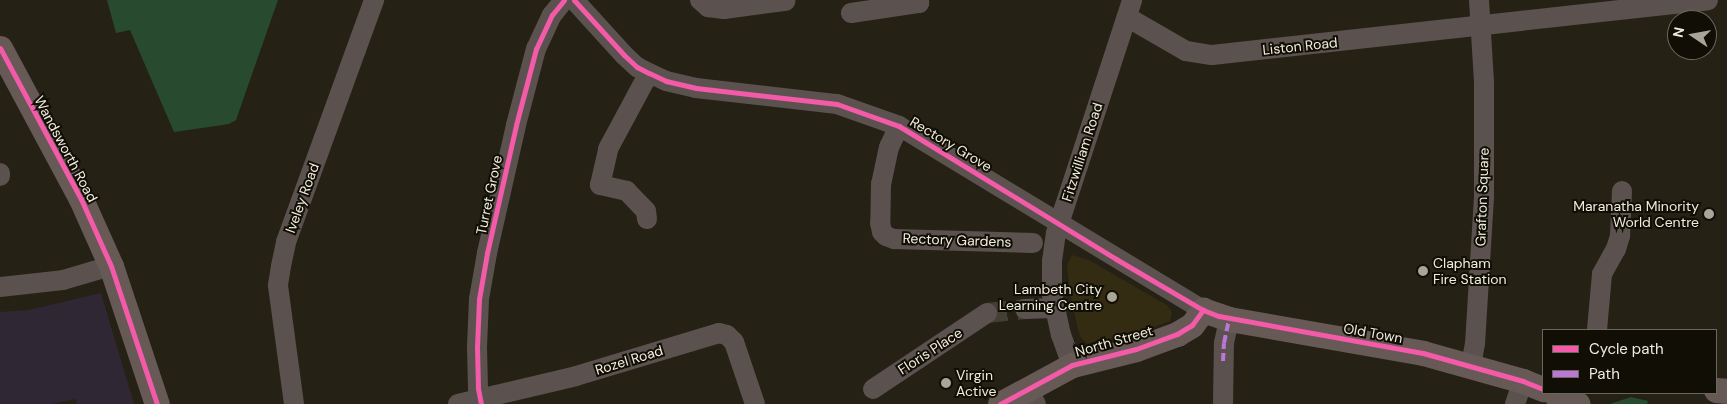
<!DOCTYPE html>
<style>
body{margin:0}
#map{position:relative;width:1727px;height:404px;overflow:hidden;background:#252215;font-family:"DM Sans",sans-serif}
div>[style]{position:absolute}
.commercial>*{inset:0;background:#2f2733}
.built>*{inset:0;background:#342c12}
.green>*{inset:0;background:#284a2f}
.minor-tunnel>*{height:20px;margin-top:-10px;transform-origin:0;background:repeating-linear-gradient(90deg,#434033 0 20px,transparent 0 30px)}
.minor>*{height:20px;margin:-10px;padding:0 10px;transform-origin:10px;border-radius:10px;background:#5b5250}
.major>*{height:25px;margin:-12.5px;padding:0 12.5px;transform-origin:12.5px;border-radius:12.5px;background:#665956}
.quiet>*{height:4px;margin-top:-2px;transform-origin:0;background:repeating-linear-gradient(90deg,#ba77d6 0 8px,transparent 0 12px)}
.cycleway>*{height:5px;margin:-2.5px;padding:0 2.5px;transform-origin:2.5px;border-radius:2.5px;background:#f35aa7}
.dots>*{width:14px;height:14px;translate:-50% -50%;box-sizing:border-box;border:2px solid #110e05;border-radius:50%}
span{translate:-50% -50%;white-space:nowrap;text-align:center;line-height:1.15;-webkit-text-stroke:4px #110e05;paint-order:stroke}
.street-label{font-size:14px;color:#f0ecdf}
.poi-label{font-size:14px;color:#f0ecdf}
.right{translate:-100% -50%;text-align:right}
.left{translate:0 -50%;text-align:left}
.legend{position:absolute;left:1542px;top:329px;width:175px;height:65px;box-sizing:border-box;background:#110e05;border:1px solid #6a675c;margin:0;padding:6px 9px;list-style:none;font-size:15px;color:#f0ecdf}
.legend li{display:flex;align-items:center;gap:10px;height:25px}
.legend b{width:25px;border:1px solid #6a675c}
.north{position:absolute;left:1667px;top:10px;width:50px;height:50px;box-sizing:border-box;background:#110e05;border:1px solid #6a675c;border-radius:50%;rotate:282deg;font-size:14px;font-weight:700;line-height:20px;text-align:center;color:#f0ecdf}
.north::after{content:'';display:block;margin:auto;width:18px;height:22px;background:#a9a598;clip-path:polygon(50% 0,100% 100%,50% 72%,0 100%)}
</style>
<div id="map">
<div class="commercial">
<div style="clip-path:polygon(101px 293px,134px 404px,77px 404px,76px 399px,51px 404px,0 404px,0 312px,29px 310px)"></div>
</div>
<div class="built">
<div style="clip-path:polygon(1072px 255px,1089px 260px,1168px 306px,1172px 313px,1170px 321px,1130px 335px,1087px 343px,1082px 339px,1079px 334px,1070px 293px,1067px 265px)"></div>
</div>
<div class="green">
<div style="clip-path:polygon(107px 0,278px 0,236px 120px,229px 124px,174px 132px,130px 30px,116px 33px)"></div>
<div style="clip-path:polygon(1631px 397px,1648px 401px,1647px 404px,1610px 404px)"></div>
</div>
<div class="minor-tunnel">
<div style="left:987px;top:313px;width:38px;rotate:-6deg"></div>
</div>
<div class="minor">
<div style="left:574px;top:0;width:74px;rotate:47.7deg"></div>
<div style="left:624px;top:55px;width:18px;rotate:43deg"></div>
<div style="left:637px;top:67px;width:13px;rotate:27deg"></div>
<div style="left:649px;top:73px;width:19px;rotate:25deg"></div>
<div style="left:666px;top:81px;width:31px;rotate:13deg"></div>
<div style="left:696px;top:88px;width:142px;rotate:6.5deg"></div>
<div style="left:837px;top:104px;width:66px;rotate:19.5deg"></div>
<div style="left:899px;top:126px;width:355px;rotate:31.2deg"></div>
<div style="left:700px;top:0;width:11px;rotate:41deg"></div>
<div style="left:708px;top:7px;width:16px;rotate:7deg"></div>
<div style="left:724px;top:9px;width:62px;rotate:-7.5deg"></div>
<div style="left:851px;top:13px;width:69px;rotate:-8.4deg"></div>
<div style="left:919px;top:3px;width:3px;rotate:-108deg"></div>
<div style="left:1127px;top:17px;width:68px;rotate:30deg"></div>
<div style="left:1186px;top:51px;width:26px;rotate:9deg"></div>
<div style="left:1212px;top:55px;width:499px;rotate:-6.3deg"></div>
<div style="left:899px;top:126px;width:23px;rotate:115deg"></div>
<div style="left:889px;top:147px;width:38px;rotate:102deg"></div>
<div style="left:881px;top:184px;width:39px;rotate:91deg"></div>
<div style="left:880px;top:223px;width:9px;rotate:77deg"></div>
<div style="left:882px;top:232px;width:6px;rotate:45deg"></div>
<div style="left:886px;top:236px;width:9px;rotate:21deg"></div>
<div style="left:894px;top:239px;width:139px;rotate:1.6deg"></div>
<div style="left:0;top:173px;width:3px;rotate:90deg"></div>
<div style="left:647px;top:219px;width:8px;rotate:-97deg"></div>
<div style="left:646px;top:211px;width:28px;rotate:-134deg"></div>
<div style="left:627px;top:191px;width:28px;rotate:-167deg"></div>
<div style="left:600px;top:185px;width:37px;rotate:-77deg"></div>
<div style="left:608px;top:149px;width:86px;rotate:-61.7deg"></div>
<div style="left:0;top:287px;width:63px;rotate:-6.3deg"></div>
<div style="left:63px;top:280px;width:50px;rotate:-16.3deg"></div>
<div style="left:1025px;top:309px;width:29px;rotate:-2deg"></div>
<div style="left:1597px;top:330px;width:56px;rotate:-84.9deg"></div>
<div style="left:1602px;top:274px;width:29px;rotate:-61deg"></div>
<div style="left:1616px;top:249px;width:14px;rotate:-73deg"></div>
<div style="left:1620px;top:236px;width:45px;rotate:-87.5deg"></div>
<div style="left:1072px;top:365px;width:32px;rotate:-110deg"></div>
<div style="left:1061px;top:335px;width:42px;rotate:-102.4deg"></div>
<div style="left:1052px;top:294px;width:33px;rotate:-90deg"></div>
<div style="left:1052px;top:261px;width:28px;rotate:-82deg"></div>
<div style="left:1056px;top:233px;width:245px;rotate:-71.9deg"></div>
<div style="left:1471px;top:366px;width:22px;rotate:-80deg"></div>
<div style="left:1475px;top:344px;width:148px;rotate:-86.5deg"></div>
<div style="left:1484px;top:196px;width:114px;rotate:-90deg"></div>
<div style="left:1484px;top:82px;width:82px;rotate:-93.5deg"></div>
<div style="left:1027px;top:388px;width:18px;rotate:61deg"></div>
<div style="left:873px;top:389px;width:137px;rotate:-33.7deg"></div>
<div style="left:294px;top:404px;width:120px;rotate:-97.7deg"></div>
<div style="left:278px;top:285px;width:19px;rotate:-81deg"></div>
<div style="left:281px;top:266px;width:25px;rotate:-78deg"></div>
<div style="left:286px;top:242px;width:258px;rotate:-70deg"></div>
<div style="left:458px;top:404px;width:121px;rotate:-13.3deg"></div>
<div style="left:576px;top:376px;width:149px;rotate:-16.7deg"></div>
<div style="left:719px;top:333px;width:8px;rotate:14deg"></div>
<div style="left:727px;top:335px;width:10px;rotate:45deg"></div>
<div style="left:734px;top:342px;width:65px;rotate:71.3deg"></div>
<div style="left:481px;top:404px;width:16px;rotate:-101deg"></div>
<div style="left:478px;top:388px;width:41px;rotate:-91.4deg"></div>
<div style="left:477px;top:347px;width:48px;rotate:-87.6deg"></div>
<div style="left:479px;top:299px;width:47px;rotate:-80.1deg"></div>
<div style="left:487px;top:253px;width:131px;rotate:-77.2deg"></div>
<div style="left:516px;top:125px;width:79px;rotate:-75.3deg"></div>
<div style="left:536px;top:49px;width:38px;rotate:-65deg"></div>
<div style="left:552px;top:15px;width:19px;rotate:-51deg"></div>
<div style="left:1223px;top:404px;width:61px;rotate:-89.1deg"></div>
<div style="left:1224px;top:343px;width:25px;rotate:-78deg"></div>
<div style="left:1515px;top:404px;width:24px;rotate:-71deg"></div>
</div>
<div class="major">
<div style="left:0;top:48px;width:171px;rotate:61.8deg"></div>
<div style="left:81px;top:199px;width:73px;rotate:65.9deg"></div>
<div style="left:111px;top:266px;width:145px;rotate:71.6deg"></div>
<div style="left:1716px;top:390px;width:11px;rotate:5deg"></div>
<div style="left:1554px;top:393px;width:26px;rotate:25deg"></div>
<div style="left:1000px;top:404px;width:82px;rotate:-28.4deg"></div>
<div style="left:1072px;top:365px;width:66px;rotate:-14deg"></div>
<div style="left:1136px;top:349px;width:44px;rotate:-20.1deg"></div>
<div style="left:1177px;top:334px;width:17px;rotate:-31deg"></div>
<div style="left:1192px;top:325px;width:19px;rotate:-54deg"></div>
<div style="left:1203px;top:310px;width:28px;rotate:19deg"></div>
<div style="left:1229px;top:319px;width:197px;rotate:9.9deg"></div>
<div style="left:1423px;top:353px;width:104px;rotate:15.6deg"></div>
<div style="left:1523px;top:381px;width:22px;rotate:22deg"></div>
</div>
<div class="quiet">
<div style="left:1223px;top:361px;width:18px;rotate:-87deg"></div>
<div style="left:1224px;top:343px;width:25px;rotate:-78deg"></div>
</div>
<div class="cycleway">
<div style="left:574px;top:0;width:74px;rotate:47.7deg"></div>
<div style="left:624px;top:55px;width:18px;rotate:43deg"></div>
<div style="left:637px;top:67px;width:13px;rotate:27deg"></div>
<div style="left:649px;top:73px;width:19px;rotate:25deg"></div>
<div style="left:666px;top:81px;width:31px;rotate:13deg"></div>
<div style="left:696px;top:88px;width:142px;rotate:6.5deg"></div>
<div style="left:837px;top:104px;width:66px;rotate:19.5deg"></div>
<div style="left:899px;top:126px;width:255px;rotate:31.5deg"></div>
<div style="left:1116px;top:259px;width:101px;rotate:30.4deg"></div>
<div style="left:1203px;top:310px;width:17px;rotate:21deg"></div>
<div style="left:1219px;top:316px;width:207px;rotate:10.3deg"></div>
<div style="left:1423px;top:353px;width:104px;rotate:15.6deg"></div>
<div style="left:1523px;top:381px;width:22px;rotate:22deg"></div>
<div style="left:0;top:48px;width:171px;rotate:61.8deg"></div>
<div style="left:81px;top:199px;width:73px;rotate:65.9deg"></div>
<div style="left:111px;top:266px;width:145px;rotate:71.6deg"></div>
<div style="left:481px;top:404px;width:16px;rotate:-101deg"></div>
<div style="left:478px;top:388px;width:41px;rotate:-91.4deg"></div>
<div style="left:477px;top:347px;width:48px;rotate:-87.6deg"></div>
<div style="left:479px;top:299px;width:47px;rotate:-80.1deg"></div>
<div style="left:487px;top:253px;width:131px;rotate:-77.2deg"></div>
<div style="left:516px;top:125px;width:79px;rotate:-75.3deg"></div>
<div style="left:536px;top:49px;width:38px;rotate:-65deg"></div>
<div style="left:552px;top:15px;width:19px;rotate:-51deg"></div>
<div style="left:1000px;top:404px;width:82px;rotate:-28.4deg"></div>
<div style="left:1072px;top:365px;width:66px;rotate:-14deg"></div>
<div style="left:1136px;top:349px;width:44px;rotate:-20.1deg"></div>
<div style="left:1177px;top:334px;width:17px;rotate:-31deg"></div>
<div style="left:1192px;top:325px;width:19px;rotate:-54deg"></div>
</div>
<div class="dots">
<div style="left:1709px;top:214px;background:#a9a598"></div>
<div style="left:1423px;top:271px;background:#a9a598"></div>
<div style="left:1112px;top:297px;background:#a9a598"></div>
<div style="left:946px;top:383px;background:#a9a598"></div>
</div>
<div class="street-label">
<span style="left:1300px;top:46px;rotate:-6deg">Liston Road</span>
<span style="left:951px;top:144px;rotate:31deg">Rectory Grove</span>
<span style="left:66px;top:149px;rotate:62deg">Wandsworth Road</span>
<span style="left:1082px;top:152px;rotate:-72deg">Fitzwilliam Road</span>
<span style="left:489px;top:195px;rotate:-78deg">Turret Grove</span>
<span style="left:1482px;top:197px;rotate:-88deg">Grafton Square</span>
<span style="left:302px;top:198px;rotate:-70deg">Iveley Road</span>
<span style="left:957px;top:240px;rotate:2deg">Rectory Gardens</span>
<span style="left:1373px;top:333px;rotate:10deg">Old Town</span>
<span style="left:1114px;top:341px;rotate:-16deg">North Street</span>
<span style="left:930px;top:351px;rotate:-33deg">Floris Place</span>
<span style="left:629px;top:360px;rotate:-17deg">Rozel Road</span>
</div>
<div class="poi-label">
<span class="right" style="left:1699px;top:214px">Maranatha Minority<br>World Centre</span>
<span class="left" style="left:1433px;top:271px">Clapham<br>Fire Station</span>
<span class="right" style="left:1102px;top:297px">Lambeth City<br>Learning Centre</span>
<span class="left" style="left:956px;top:383px">Virgin<br>Active</span>
</div>
<ul class="legend">
<li><b style="height:6px;background:#f35aa7"></b>Cycle path</li>
<li><b style="height:6px;background:#ba77d6"></b>Path</li>
</ul>
<div class="north">N</div>
</div>
